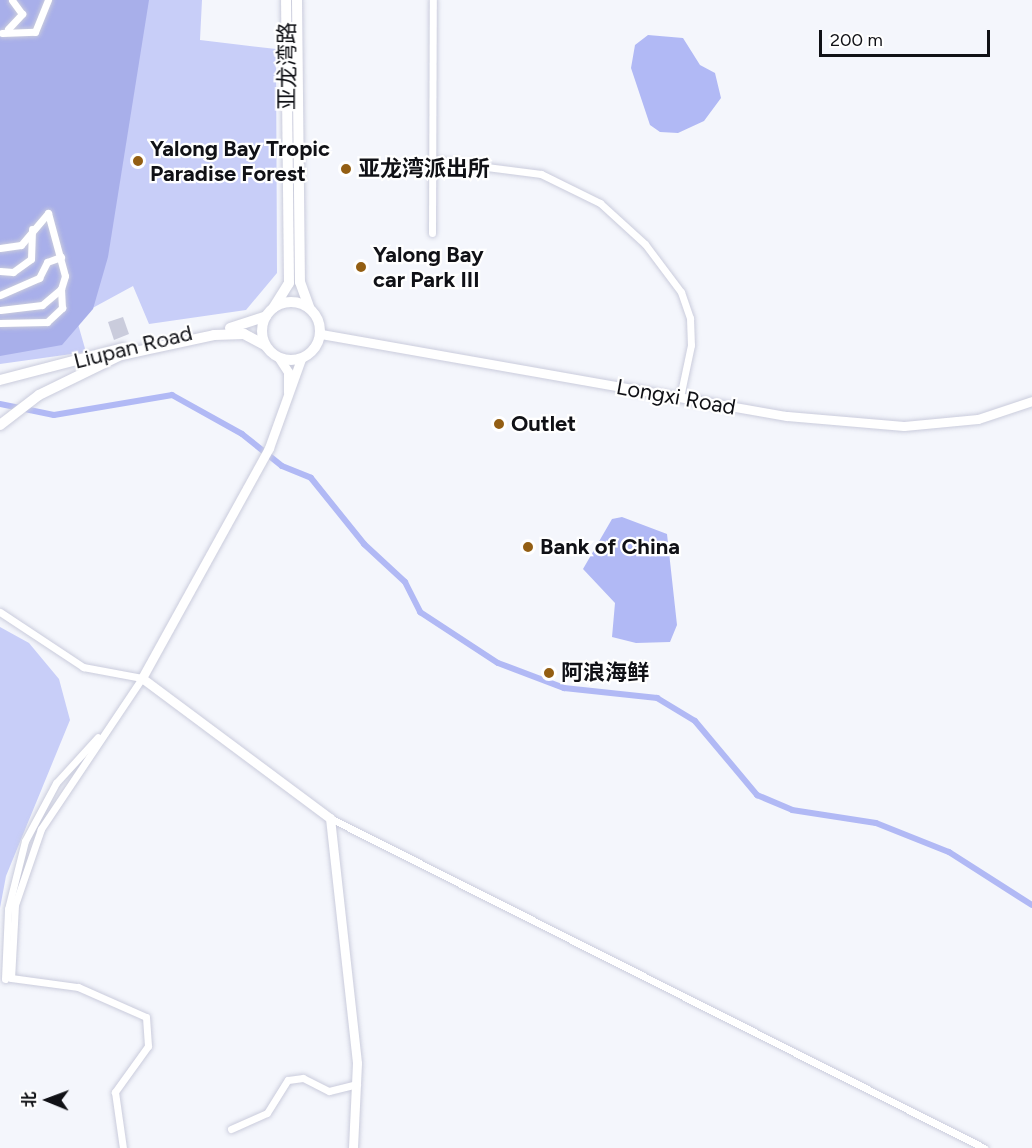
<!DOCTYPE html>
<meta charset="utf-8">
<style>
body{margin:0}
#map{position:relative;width:1032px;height:1148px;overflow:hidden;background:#f4f6fc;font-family:Figtree,"Noto Sans SC",sans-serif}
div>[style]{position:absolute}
.green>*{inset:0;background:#c8cef8}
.forest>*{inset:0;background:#a8afea}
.water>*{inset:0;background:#b1b9f5}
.canal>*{height:6px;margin:-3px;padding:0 3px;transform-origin:3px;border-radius:3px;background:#b1b9f5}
.building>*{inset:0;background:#caccdc}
.roads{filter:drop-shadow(0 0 2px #caccdc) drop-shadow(0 0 2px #caccdc)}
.street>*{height:7px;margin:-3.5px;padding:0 3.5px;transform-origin:3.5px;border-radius:3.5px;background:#fff}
.secondary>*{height:9px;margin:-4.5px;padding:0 4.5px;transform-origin:4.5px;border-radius:4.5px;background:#fff}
.primary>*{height:10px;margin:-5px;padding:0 5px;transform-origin:5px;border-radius:5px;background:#fff}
.primary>.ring{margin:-5px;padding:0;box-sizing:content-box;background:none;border:10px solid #fff;border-radius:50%}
.dots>*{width:16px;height:16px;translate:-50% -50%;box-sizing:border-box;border:3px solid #fff;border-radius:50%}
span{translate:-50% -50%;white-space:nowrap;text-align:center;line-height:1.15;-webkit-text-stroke:4.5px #fff;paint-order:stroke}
.street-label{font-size:22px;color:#101116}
.poi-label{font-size:22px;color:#101116;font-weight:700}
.left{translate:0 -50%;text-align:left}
.north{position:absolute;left:18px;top:1070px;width:60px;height:60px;-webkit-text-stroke:4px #fff;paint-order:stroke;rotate:271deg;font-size:16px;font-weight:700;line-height:24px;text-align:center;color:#101116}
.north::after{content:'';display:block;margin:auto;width:21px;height:27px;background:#101116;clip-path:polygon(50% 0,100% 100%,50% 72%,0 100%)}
.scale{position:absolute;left:819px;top:30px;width:171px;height:27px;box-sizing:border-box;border:3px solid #101116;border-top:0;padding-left:8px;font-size:18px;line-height:21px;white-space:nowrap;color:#101116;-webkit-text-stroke:4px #fff;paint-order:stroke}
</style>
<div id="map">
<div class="green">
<div style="clip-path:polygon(0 0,202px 0,200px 40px,276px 49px,277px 273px,246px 310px,149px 324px,133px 286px,76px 317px,86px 352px,0 364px)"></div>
<div style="clip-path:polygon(0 627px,29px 643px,59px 679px,70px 720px,6px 876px,0 908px)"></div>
</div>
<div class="forest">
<div style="clip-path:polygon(0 0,149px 0,108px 257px,93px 309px,62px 345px,0 356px)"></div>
</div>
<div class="water">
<div style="clip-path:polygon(648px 35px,683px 38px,700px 65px,715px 73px,721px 98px,704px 121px,678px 133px,660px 132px,650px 125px,631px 68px,635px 45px)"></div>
<div style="clip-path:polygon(622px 517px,667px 534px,677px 625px,670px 642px,636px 643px,612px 637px,615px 603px,583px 569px,612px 519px)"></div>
</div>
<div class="canal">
<div style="left:0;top:404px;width:55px;rotate:11.5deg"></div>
<div style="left:54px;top:415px;width:120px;rotate:-9.6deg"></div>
<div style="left:172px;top:395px;width:80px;rotate:29.1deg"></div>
<div style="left:242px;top:434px;width:51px;rotate:38.7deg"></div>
<div style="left:282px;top:466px;width:31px;rotate:22deg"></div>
<div style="left:311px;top:478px;width:85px;rotate:51.2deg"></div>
<div style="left:364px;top:544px;width:56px;rotate:42.8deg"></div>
<div style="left:405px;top:582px;width:34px;rotate:63deg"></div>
<div style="left:420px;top:612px;width:93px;rotate:33.2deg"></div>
<div style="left:498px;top:663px;width:71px;rotate:20.7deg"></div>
<div style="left:564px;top:688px;width:94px;rotate:6.1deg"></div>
<div style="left:657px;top:698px;width:44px;rotate:31.2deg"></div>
<div style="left:695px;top:721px;width:97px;rotate:50deg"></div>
<div style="left:757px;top:795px;width:38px;rotate:23deg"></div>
<div style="left:792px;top:810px;width:85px;rotate:8.8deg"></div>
<div style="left:876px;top:823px;width:79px;rotate:21.7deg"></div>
<div style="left:949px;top:852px;width:98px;rotate:32.6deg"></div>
</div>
<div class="building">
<div style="clip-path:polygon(123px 317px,129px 334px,114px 340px,108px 322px)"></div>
</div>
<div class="roads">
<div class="street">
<div style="left:8px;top:29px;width:21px;rotate:-47deg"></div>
<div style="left:22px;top:14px;width:17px;rotate:-126deg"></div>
<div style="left:2px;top:33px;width:33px;rotate:-2deg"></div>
<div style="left:35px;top:32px;width:35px;rotate:-68deg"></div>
<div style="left:432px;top:160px;width:110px;rotate:7.3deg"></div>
<div style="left:541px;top:174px;width:66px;rotate:26.2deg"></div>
<div style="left:600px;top:203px;width:61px;rotate:42.3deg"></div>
<div style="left:645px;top:244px;width:60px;rotate:53.1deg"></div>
<div style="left:681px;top:292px;width:28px;rotate:71deg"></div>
<div style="left:690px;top:318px;width:27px;rotate:88deg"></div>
<div style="left:691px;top:345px;width:53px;rotate:101.9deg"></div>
<div style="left:432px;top:233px;width:233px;rotate:-89.8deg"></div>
<div style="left:0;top:248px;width:21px;rotate:-8deg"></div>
<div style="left:21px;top:245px;width:42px;rotate:-49.8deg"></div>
<div style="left:48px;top:213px;width:65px;rotate:74.9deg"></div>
<div style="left:65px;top:276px;width:14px;rotate:107deg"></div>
<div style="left:61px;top:289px;width:25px;rotate:140deg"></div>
<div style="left:42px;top:305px;width:42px;rotate:173.2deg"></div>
<div style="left:0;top:271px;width:13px;rotate:4deg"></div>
<div style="left:13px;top:272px;width:22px;rotate:-36deg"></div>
<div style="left:31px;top:259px;width:30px;rotate:-88deg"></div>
<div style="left:0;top:295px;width:43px;rotate:-23.6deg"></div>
<div style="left:39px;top:278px;width:18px;rotate:-63deg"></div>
<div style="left:47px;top:262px;width:15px;rotate:-20deg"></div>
<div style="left:0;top:323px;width:47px;rotate:-1.2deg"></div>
<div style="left:47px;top:322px;width:21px;rotate:-43deg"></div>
<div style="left:62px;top:308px;width:19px;rotate:-93deg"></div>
<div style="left:0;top:612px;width:100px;rotate:33.5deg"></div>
<div style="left:83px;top:667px;width:60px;rotate:10.6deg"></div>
<div style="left:142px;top:678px;width:182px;rotate:123.8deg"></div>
<div style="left:41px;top:829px;width:80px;rotate:108.9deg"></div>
<div style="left:15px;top:905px;width:73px;rotate:93.1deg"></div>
<div style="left:11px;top:978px;width:68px;rotate:7.7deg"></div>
<div style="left:78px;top:987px;width:74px;rotate:23.8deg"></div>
<div style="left:146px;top:1017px;width:29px;rotate:86deg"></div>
<div style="left:148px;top:1046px;width:57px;rotate:125.7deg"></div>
<div style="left:115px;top:1092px;width:57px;rotate:81.9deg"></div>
<div style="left:330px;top:818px;width:733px;rotate:26.77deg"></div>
<div style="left:5px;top:979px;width:70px;rotate:-87.5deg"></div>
<div style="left:8px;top:909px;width:70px;rotate:-76deg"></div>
<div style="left:25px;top:841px;width:66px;rotate:-61.9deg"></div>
<div style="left:56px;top:783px;width:62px;rotate:-47.6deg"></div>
<div style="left:231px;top:1129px;width:39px;rotate:-24deg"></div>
<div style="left:267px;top:1113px;width:39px;rotate:-58deg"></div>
<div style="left:288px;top:1080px;width:15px;rotate:-8deg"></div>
<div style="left:303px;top:1078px;width:29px;rotate:27deg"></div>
<div style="left:329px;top:1091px;width:29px;rotate:-14deg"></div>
</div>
<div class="secondary">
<div style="left:321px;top:334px;width:473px;rotate:10deg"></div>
<div style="left:787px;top:416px;width:117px;rotate:4.9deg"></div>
<div style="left:904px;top:426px;width:74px;rotate:-5.4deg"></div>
<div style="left:978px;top:419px;width:57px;rotate:-18.4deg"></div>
<div style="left:279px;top:358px;width:17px;rotate:57deg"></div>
<div style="left:288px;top:372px;width:20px;rotate:90deg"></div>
<div style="left:301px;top:359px;width:95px;rotate:109.8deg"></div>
<div style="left:269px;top:448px;width:263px;rotate:118.9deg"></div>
<div style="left:142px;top:678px;width:234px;rotate:36.7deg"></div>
<div style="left:330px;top:818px;width:246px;rotate:83.7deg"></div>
<div style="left:357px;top:1063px;width:85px;rotate:92.7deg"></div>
</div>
<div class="primary">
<div style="left:297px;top:0;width:282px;rotate:89.4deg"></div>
<div style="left:300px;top:282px;width:27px;rotate:70deg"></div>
<div class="ring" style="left:262px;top:302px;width:48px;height:48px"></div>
<div style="left:274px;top:307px;width:28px;rotate:-58deg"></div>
<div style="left:289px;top:283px;width:283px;rotate:-90.6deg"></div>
<div style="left:230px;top:328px;width:38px;rotate:-18deg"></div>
<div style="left:0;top:380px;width:127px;rotate:-14.6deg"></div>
<div style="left:0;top:425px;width:49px;rotate:-37.6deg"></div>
<div style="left:39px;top:395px;width:91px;rotate:-26deg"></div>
<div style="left:121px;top:355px;width:95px;rotate:-12.1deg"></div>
<div style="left:214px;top:335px;width:30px;rotate:-2deg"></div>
<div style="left:244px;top:334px;width:24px;rotate:28deg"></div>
</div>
</div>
<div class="dots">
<div style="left:138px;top:161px;background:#935e13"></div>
<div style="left:346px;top:169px;background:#935e13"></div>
<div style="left:361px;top:267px;background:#935e13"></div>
<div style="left:499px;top:424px;background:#935e13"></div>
<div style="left:528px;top:547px;background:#935e13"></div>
<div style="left:549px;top:673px;background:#935e13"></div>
</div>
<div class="street-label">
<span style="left:287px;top:66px;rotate:-90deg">亚龙湾路</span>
<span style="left:133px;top:347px;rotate:-14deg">Liupan Road</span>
<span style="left:676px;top:397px;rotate:10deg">Longxi Road</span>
</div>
<div class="poi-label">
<span class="left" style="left:150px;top:161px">Yalong Bay Tropic<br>Paradise Forest</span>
<span class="left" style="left:358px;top:169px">亚龙湾派出所</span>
<span class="left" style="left:373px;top:267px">Yalong Bay<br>car Park III</span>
<span class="left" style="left:511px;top:424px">Outlet</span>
<span class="left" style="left:540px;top:547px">Bank of China</span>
<span class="left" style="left:561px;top:673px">阿浪海鲜</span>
</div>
<div class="north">北</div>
<div class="scale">200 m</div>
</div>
